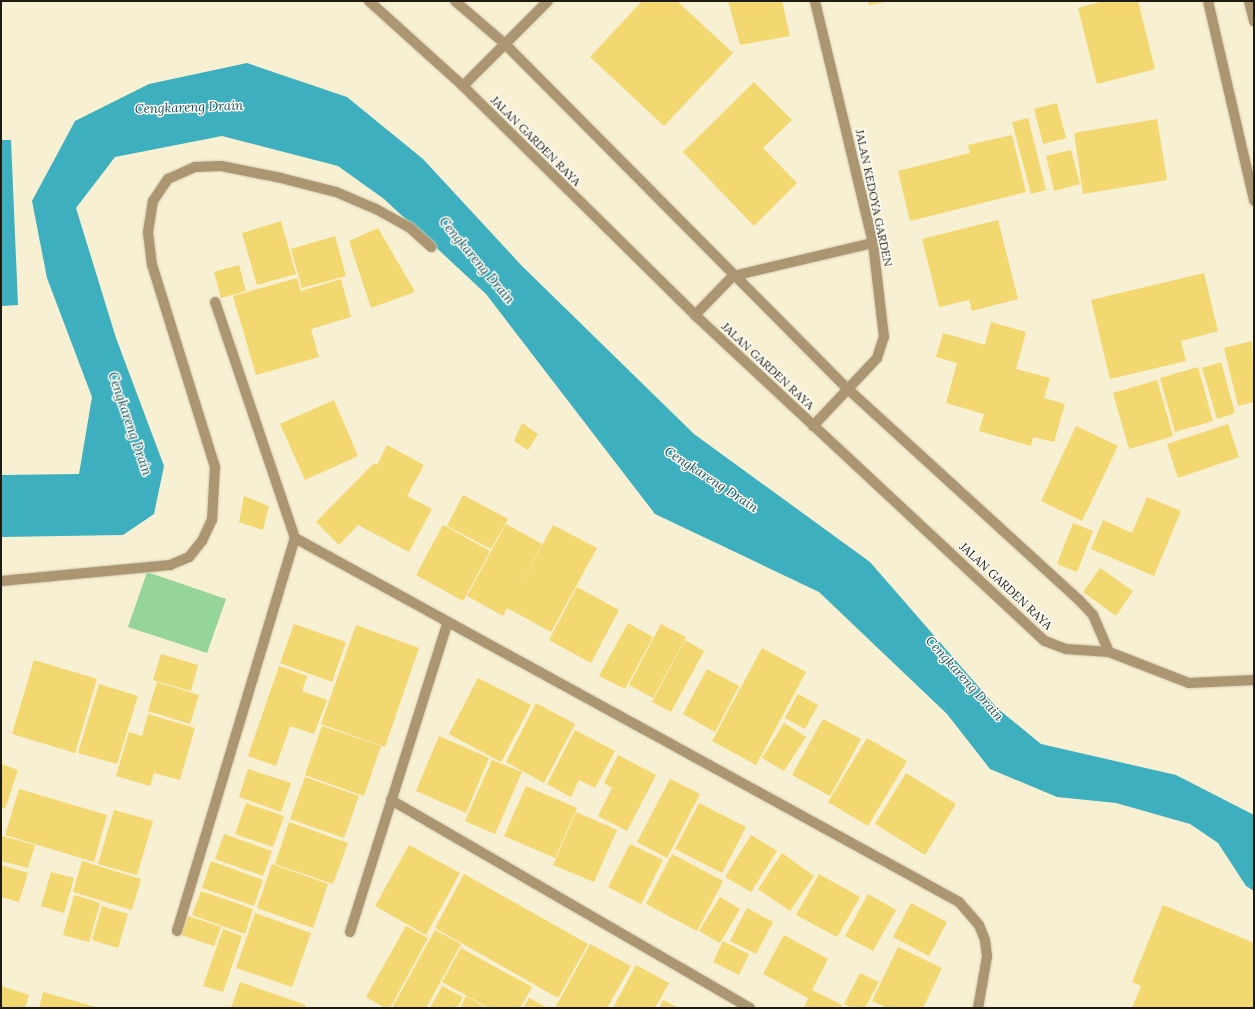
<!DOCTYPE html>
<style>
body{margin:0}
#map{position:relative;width:1255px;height:1009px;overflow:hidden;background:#f8f0d2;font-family:Lora,serif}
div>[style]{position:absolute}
.green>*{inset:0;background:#96d599}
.water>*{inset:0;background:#3eafbf}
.building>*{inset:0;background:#f3d770}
.roads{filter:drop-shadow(0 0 1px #d5ceb3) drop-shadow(0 0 1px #d5ceb3)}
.lane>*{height:10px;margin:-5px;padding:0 5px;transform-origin:5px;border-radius:5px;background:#ac9671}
.street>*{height:10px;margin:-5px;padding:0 5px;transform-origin:5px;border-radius:5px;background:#ac9671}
span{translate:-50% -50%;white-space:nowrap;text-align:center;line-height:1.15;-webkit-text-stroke:3px #fefdf7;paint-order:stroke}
.street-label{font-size:12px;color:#1e1b11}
.water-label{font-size:13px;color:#105159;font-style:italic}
.frame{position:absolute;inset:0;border:2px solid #1e1b11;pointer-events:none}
</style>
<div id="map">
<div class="green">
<div style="clip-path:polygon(147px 572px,226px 599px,207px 653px,128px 627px)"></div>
</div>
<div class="water">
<div style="clip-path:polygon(247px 63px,347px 97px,423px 159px,522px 266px,694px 434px,870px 562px,997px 708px,1041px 744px,1176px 775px,1254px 815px,1254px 891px,1246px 886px,1218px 843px,1190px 824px,1116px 803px,1057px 797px,990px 769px,947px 714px,819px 592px,655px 514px,486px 294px,384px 199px,338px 166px,222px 136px,115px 157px,76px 208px,116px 338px,164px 466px,154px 514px,123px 535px,1px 537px,1px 475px,79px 474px,92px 397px,47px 278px,32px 201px,75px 121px,149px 84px)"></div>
<div style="clip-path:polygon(1px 140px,11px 140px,18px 305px,1px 306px)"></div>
</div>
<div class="building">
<div style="clip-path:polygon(642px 1px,677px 1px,733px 53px,664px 126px,590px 57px)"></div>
<div style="clip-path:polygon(728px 1px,782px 1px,790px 36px,740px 45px)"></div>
<div style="clip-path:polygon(868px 1px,885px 1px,885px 2px,869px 5px)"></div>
<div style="clip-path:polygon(1104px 1px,1138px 1px,1155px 69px,1097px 84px,1078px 8px)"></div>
<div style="clip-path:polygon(754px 82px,792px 120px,763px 148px,797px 183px,754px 226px,683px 152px)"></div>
<div style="clip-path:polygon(1057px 103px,1066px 138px,1043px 144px,1034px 109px)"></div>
<div style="clip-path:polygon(1028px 118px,1046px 190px,1031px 194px,1012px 122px)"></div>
<div style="clip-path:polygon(1157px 119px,1167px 180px,1083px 194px,1074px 133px)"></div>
<div style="clip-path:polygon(1012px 135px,1026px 192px,910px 221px,898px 171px,970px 153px,968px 145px)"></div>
<div style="clip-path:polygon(1071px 150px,1080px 184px,1054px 191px,1046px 156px)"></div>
<div style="clip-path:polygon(998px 220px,1018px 299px,972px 311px,969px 300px,939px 307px,922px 239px)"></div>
<div style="clip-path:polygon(281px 221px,296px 274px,257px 285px,242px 233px)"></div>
<div style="clip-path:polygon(378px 228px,415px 292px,371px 308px,349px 241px)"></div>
<div style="clip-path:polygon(335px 236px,346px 276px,302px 288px,291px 249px)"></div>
<div style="clip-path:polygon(239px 265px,246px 291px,221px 298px,214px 272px)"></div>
<div style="clip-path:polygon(1204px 273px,1218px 331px,1181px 341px,1186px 361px,1110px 379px,1091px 300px)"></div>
<div style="clip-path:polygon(297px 278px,301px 291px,341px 279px,351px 317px,311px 329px,319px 357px,256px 375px,233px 296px)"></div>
<div style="clip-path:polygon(991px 322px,1026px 332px,1016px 369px,1050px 378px,1044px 398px,1065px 404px,1054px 442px,1033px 437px,1031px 446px,979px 431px,984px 414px,946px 403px,957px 363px,936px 357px,943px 333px,985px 345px)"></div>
<div style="clip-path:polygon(1252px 341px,1254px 402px,1238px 406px,1224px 348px)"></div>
<div style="clip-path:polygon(1221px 362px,1235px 413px,1217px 419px,1202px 368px)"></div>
<div style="clip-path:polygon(1198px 367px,1213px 421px,1175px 432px,1160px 378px)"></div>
<div style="clip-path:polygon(1157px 380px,1173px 436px,1129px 449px,1113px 393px)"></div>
<div style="clip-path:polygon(334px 400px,358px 456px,305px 480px,280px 424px)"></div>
<div style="clip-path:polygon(522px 423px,538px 434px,528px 450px,514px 441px)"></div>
<div style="clip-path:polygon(1228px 424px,1239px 457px,1178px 478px,1167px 444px)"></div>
<div style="clip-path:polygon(1076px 426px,1118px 446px,1082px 521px,1041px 501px)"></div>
<div style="clip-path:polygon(387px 445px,424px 465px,407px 496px,432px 509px,409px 552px,358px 525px,339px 545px,316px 522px,374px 463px,377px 465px)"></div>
<div style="clip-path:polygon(463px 495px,508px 519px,491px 549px,447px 526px)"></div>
<div style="clip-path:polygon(244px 496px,269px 506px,263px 530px,239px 522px)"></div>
<div style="clip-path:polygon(1147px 497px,1181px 511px,1154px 576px,1091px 549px,1103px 520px,1132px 533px)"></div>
<div style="clip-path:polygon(1073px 523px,1093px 531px,1077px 572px,1057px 564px)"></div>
<div style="clip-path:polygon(506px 524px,542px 544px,518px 590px,553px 525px,597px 548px,551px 632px,507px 608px,503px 616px,467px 596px)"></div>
<div style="clip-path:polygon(443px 525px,490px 551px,463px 601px,416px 575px)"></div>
<div style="clip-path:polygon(1100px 568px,1133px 591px,1116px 616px,1083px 592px)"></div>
<div style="clip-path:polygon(577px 587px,619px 610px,591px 663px,549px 640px)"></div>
<div style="clip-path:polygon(628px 623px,653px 637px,625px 689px,599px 676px)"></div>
<div style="clip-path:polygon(294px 624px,346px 642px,332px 682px,280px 663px)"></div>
<div style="clip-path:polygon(661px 624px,686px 637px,653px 698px,629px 685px)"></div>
<div style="clip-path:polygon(356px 625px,419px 648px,385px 747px,321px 724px)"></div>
<div style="clip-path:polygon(685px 640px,704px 651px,671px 712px,652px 702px)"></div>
<div style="clip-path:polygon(762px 648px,806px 672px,756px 765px,712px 741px)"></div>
<div style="clip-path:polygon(161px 654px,198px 665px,191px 691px,153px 680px)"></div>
<div style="clip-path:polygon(34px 660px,97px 679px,75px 753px,12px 734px)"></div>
<div style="clip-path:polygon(279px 666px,307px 676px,302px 691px,327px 700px,314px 734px,290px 726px,276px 766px,248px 756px)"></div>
<div style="clip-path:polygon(707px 669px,739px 686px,715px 732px,683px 714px)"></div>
<div style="clip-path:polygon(478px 678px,531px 705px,501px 762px,449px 734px)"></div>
<div style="clip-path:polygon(157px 682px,199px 695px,190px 724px,148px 711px)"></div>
<div style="clip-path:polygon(99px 684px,138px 696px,117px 764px,78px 753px)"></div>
<div style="clip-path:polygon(798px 694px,818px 705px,805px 729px,785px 718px)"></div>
<div style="clip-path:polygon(536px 703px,575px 724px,544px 783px,506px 762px)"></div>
<div style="clip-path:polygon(148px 714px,195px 728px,180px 780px,154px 773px,150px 786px,116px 776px,129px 732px,142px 736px)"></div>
<div style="clip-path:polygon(823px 719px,861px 739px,830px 796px,792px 775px)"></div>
<div style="clip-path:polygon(784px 723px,806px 737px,784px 771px,762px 758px)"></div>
<div style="clip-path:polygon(322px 726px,381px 746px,364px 796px,305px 775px)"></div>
<div style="clip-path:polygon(575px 730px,615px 751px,595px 788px,579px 780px,571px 797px,547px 784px)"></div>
<div style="clip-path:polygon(439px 736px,489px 758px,466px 813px,416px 791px)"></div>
<div style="clip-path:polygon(867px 738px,907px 761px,868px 826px,828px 802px)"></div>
<div style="clip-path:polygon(618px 755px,656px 775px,627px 831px,598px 816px,612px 788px,604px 783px)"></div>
<div style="clip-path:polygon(492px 760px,522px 772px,495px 834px,465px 821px)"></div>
<div style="clip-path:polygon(1px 764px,18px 770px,5px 809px,1px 807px)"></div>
<div style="clip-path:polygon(248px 769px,291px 783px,281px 812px,239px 797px)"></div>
<div style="clip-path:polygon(906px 773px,956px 804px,925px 855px,875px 824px)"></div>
<div style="clip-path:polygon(305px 777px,359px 796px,344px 838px,290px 819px)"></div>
<div style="clip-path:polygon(670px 779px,700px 794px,667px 858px,637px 842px)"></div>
<div style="clip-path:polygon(526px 786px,577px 808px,555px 858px,504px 836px)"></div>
<div style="clip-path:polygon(19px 789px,107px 815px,94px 862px,5px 835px)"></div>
<div style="clip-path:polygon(246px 803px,284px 816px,273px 847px,235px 834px)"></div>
<div style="clip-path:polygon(699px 803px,746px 827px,722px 873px,675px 849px)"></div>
<div style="clip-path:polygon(114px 810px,153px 821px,137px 875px,98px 864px)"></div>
<div style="clip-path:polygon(576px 812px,617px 830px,594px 882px,553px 865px)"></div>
<div style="clip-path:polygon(289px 822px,348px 843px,333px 884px,275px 864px)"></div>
<div style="clip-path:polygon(224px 834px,272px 851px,263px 876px,215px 859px)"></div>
<div style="clip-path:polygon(751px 835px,777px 851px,751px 892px,725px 877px)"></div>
<div style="clip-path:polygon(2px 836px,35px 845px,28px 868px,1px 861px)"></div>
<div style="clip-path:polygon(630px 844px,663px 860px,641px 904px,608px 887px)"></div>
<div style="clip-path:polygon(409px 845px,460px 873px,426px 935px,375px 906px)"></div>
<div style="clip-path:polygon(782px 853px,814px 876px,790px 911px,758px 889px)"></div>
<div style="clip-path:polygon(672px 854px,723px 881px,697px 931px,646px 904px)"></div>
<div style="clip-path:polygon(82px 861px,141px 879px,132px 910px,73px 892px)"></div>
<div style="clip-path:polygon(211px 861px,263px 880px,254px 906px,202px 888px)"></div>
<div style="clip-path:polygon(272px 864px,328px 884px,313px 928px,257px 908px)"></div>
<div style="clip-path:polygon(1px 865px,28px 873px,19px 902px,1px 897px)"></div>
<div style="clip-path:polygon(51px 872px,74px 878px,64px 913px,41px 906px)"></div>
<div style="clip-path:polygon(464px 874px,588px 944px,558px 998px,435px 928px)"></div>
<div style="clip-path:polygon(819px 874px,860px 897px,837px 937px,796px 915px)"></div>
<div style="clip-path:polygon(201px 891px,253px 909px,245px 934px,192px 915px)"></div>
<div style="clip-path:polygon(868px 894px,896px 910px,873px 951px,845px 936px)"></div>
<div style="clip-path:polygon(74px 895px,100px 903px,89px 942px,63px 935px)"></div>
<div style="clip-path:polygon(720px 897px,740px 909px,720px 943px,699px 931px)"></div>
<div style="clip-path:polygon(911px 903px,947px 922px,929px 956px,893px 937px)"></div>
<div style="clip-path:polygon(1163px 905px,1254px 943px,1254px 1008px,1132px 1008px,1141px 986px,1132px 982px)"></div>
<div style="clip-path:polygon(102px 906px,128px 914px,118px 948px,92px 940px)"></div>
<div style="clip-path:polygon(747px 908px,773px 922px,756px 954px,730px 941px)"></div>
<div style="clip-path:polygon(255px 913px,311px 933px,292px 987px,236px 968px)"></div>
<div style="clip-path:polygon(188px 916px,221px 927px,214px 946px,181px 935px)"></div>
<div style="clip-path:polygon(406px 926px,428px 938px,390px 1008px,385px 1008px,366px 997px)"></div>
<div style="clip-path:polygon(223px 929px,242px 936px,223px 992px,203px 986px)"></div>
<div style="clip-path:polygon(435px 930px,461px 944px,426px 1008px,392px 1008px)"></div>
<div style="clip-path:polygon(784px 935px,828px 959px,812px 990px,842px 1005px,841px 1008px,804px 1008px,808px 998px,763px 974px)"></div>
<div style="clip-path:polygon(723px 941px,749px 954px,739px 975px,713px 962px)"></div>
<div style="clip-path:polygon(590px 944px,631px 966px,607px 1008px,555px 1008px)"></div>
<div style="clip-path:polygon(898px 947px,942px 968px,923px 1008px,887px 1008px,872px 1001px)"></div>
<div style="clip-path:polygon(461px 948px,532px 987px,520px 1008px,489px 1008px,442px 982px)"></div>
<div style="clip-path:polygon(636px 965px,669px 983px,655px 1008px,613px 1008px)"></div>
<div style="clip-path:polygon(860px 973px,879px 982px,865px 1008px,852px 1008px,844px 1004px)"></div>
<div style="clip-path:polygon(240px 982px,306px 1005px,305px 1008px,231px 1008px)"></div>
<div style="clip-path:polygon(1px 986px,29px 995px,25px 1008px,1px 1008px)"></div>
<div style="clip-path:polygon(442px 986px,463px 997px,457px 1008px,430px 1008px)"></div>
<div style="clip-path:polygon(43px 992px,99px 1008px,39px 1008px)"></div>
<div style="clip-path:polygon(466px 996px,487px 1008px,460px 1008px)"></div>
<div style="clip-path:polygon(529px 998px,548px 1008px,523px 1008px)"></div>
<div style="clip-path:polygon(663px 1000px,679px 1008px,659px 1008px)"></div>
</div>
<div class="roads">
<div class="lane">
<div style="left:1px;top:581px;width:170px;rotate:-5.4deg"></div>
<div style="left:170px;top:565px;width:21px;rotate:-23deg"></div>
<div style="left:189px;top:557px;width:21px;rotate:-51deg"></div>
<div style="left:202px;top:541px;width:23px;rotate:-65deg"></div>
<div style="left:212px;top:520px;width:53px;rotate:-86.8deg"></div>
<div style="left:215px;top:467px;width:212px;rotate:-107.3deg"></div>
<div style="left:152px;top:265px;width:33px;rotate:-97deg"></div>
<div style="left:148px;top:232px;width:31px;rotate:-81deg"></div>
<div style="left:153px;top:201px;width:27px;rotate:-56deg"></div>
<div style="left:168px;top:179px;width:30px;rotate:-24deg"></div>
<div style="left:195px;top:167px;width:26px;rotate:-2deg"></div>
<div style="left:221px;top:166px;width:61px;rotate:11.3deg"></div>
<div style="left:281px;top:178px;width:57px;rotate:14.3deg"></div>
<div style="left:336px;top:192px;width:43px;rotate:23deg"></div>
<div style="left:376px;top:209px;width:38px;rotate:29deg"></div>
<div style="left:409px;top:227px;width:30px;rotate:42deg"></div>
</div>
<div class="street">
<div style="left:369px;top:1px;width:127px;rotate:42.1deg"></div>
<div style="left:463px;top:86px;width:326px;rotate:44.6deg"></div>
<div style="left:695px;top:315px;width:478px;rotate:43deg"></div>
<div style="left:1045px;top:641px;width:22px;rotate:21deg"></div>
<div style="left:1066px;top:649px;width:43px;rotate:4deg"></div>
<div style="left:1109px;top:652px;width:86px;rotate:21.2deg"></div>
<div style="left:1189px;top:683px;width:65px;rotate:-2.6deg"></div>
<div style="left:455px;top:1px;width:66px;rotate:40.7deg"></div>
<div style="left:505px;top:44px;width:488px;rotate:45.2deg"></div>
<div style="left:849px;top:390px;width:311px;rotate:42.4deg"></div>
<div style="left:1079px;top:600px;width:21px;rotate:47deg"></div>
<div style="left:1093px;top:615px;width:40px;rotate:66.6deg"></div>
<div style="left:1208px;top:1px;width:205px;rotate:77deg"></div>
<div style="left:1249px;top:1px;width:21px;rotate:76deg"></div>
<div style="left:463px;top:86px;width:120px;rotate:-45deg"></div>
<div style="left:695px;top:315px;width:54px;rotate:-45.7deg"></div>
<div style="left:733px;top:276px;width:144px;rotate:-13.3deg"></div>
<div style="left:813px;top:426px;width:93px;rotate:-46.7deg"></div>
<div style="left:877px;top:358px;width:22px;rotate:-72deg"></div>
<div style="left:884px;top:337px;width:95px;rotate:-96.7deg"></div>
<div style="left:873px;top:243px;width:249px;rotate:-103.5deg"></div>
<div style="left:295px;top:538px;width:757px;rotate:28.73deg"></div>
<div style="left:959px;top:902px;width:30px;rotate:49deg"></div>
<div style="left:979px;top:925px;width:16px;rotate:68deg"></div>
<div style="left:985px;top:940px;width:17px;rotate:83deg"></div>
<div style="left:987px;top:957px;width:52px;rotate:100deg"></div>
<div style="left:391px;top:800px;width:415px;rotate:30.1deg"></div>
<div style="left:177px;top:931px;width:410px;rotate:-73.3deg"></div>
<div style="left:295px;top:538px;width:249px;rotate:-108.7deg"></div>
<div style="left:350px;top:932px;width:325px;rotate:-72.5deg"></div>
</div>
</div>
<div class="street-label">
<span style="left:536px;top:141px;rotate:45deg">JALAN GARDEN RAYA</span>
<span style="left:874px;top:198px;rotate:78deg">JALAN KEDOYA GARDEN</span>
<span style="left:768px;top:366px;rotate:43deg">JALAN GARDEN RAYA</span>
<span style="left:1006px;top:586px;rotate:43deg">JALAN GARDEN RAYA</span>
</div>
<div class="water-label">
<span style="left:189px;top:108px;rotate:-2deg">Cengkareng Drain</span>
<span style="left:476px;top:261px;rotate:50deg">Cengkareng Drain</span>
<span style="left:129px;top:424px;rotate:71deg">Cengkareng Drain</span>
<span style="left:711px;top:480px;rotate:33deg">Cengkareng Drain</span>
<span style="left:964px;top:679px;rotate:48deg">Cengkareng Drain</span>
</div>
<div class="frame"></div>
</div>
